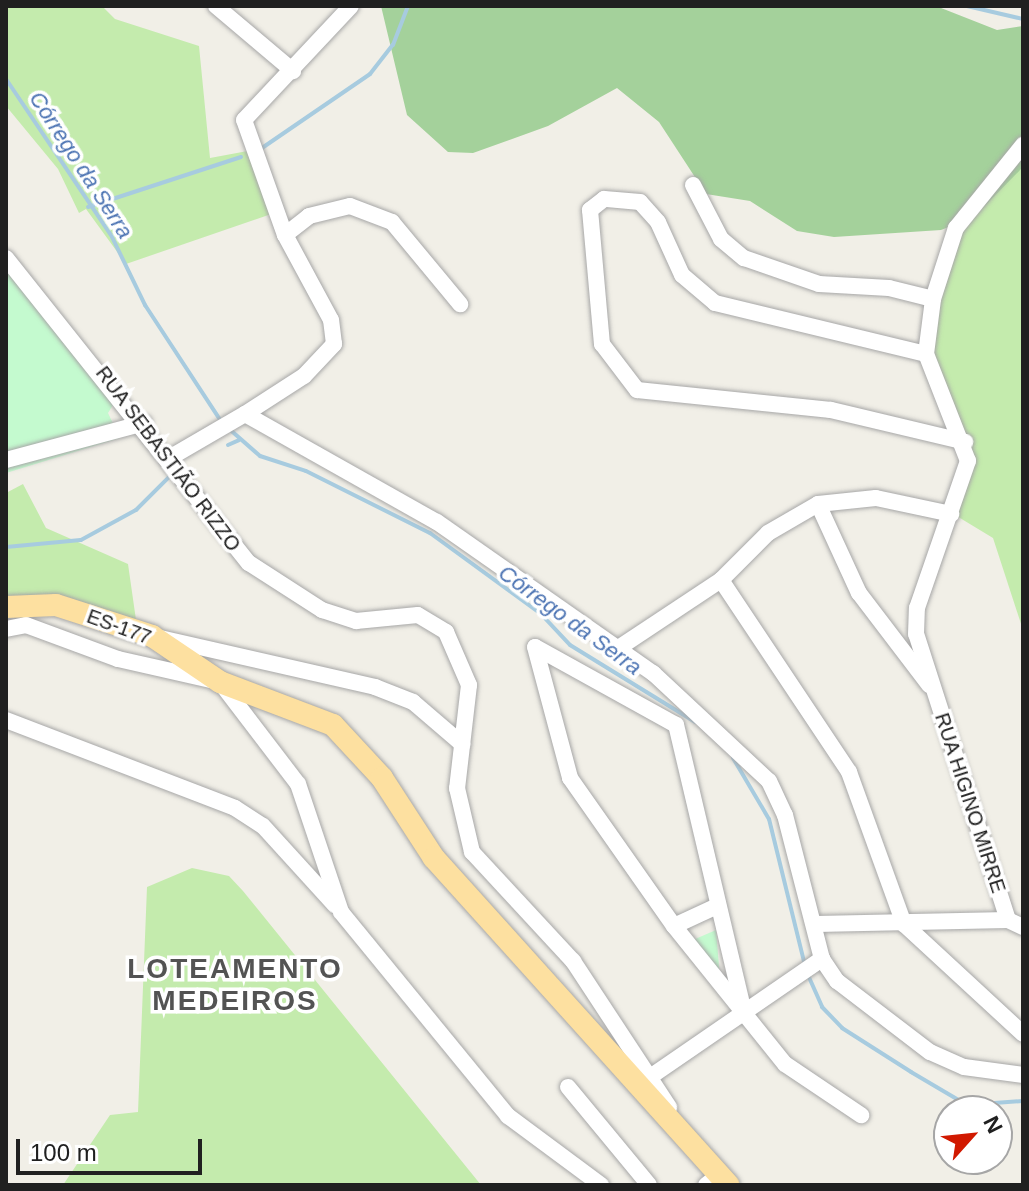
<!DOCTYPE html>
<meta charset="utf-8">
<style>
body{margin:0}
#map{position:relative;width:1029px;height:1191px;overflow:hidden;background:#f1efe7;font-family:Arial,sans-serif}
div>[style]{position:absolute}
.grass>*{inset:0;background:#c4ebad}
.forest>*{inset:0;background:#a4d19b}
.park>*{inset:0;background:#c4facf}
.stream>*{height:4px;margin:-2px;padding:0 2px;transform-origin:2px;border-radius:2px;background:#a7cbdf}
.roads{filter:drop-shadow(0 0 2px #a7a7a7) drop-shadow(0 0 2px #a7a7a7)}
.minor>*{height:16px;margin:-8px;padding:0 8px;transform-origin:8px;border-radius:8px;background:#fff}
.major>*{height:22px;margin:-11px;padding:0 11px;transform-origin:11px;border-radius:11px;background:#fde0a0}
span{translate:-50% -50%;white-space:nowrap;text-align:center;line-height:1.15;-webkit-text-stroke:7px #fff;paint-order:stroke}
.street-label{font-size:20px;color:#202020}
.water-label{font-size:22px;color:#4a72b2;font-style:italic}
.district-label{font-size:28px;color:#535353;font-weight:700;letter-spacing:2px}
.frame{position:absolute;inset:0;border:8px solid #202020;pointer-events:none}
.north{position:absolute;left:933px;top:1095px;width:80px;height:80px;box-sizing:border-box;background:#fff;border:2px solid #a6a6a6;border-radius:50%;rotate:63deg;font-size:22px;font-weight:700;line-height:32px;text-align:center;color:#202020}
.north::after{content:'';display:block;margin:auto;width:28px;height:36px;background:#d11900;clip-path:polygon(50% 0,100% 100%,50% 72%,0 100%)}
.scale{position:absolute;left:16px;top:1139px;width:186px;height:36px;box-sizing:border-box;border:4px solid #202020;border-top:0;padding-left:10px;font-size:24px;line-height:28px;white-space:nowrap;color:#202020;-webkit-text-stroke:6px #fff;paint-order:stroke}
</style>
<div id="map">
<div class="grass">
<div style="clip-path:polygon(6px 6px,102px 6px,115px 19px,199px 46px,210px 158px,253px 150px,277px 212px,126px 264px,86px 209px,79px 213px,58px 169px,6px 106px)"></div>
<div style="clip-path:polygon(1023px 167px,1023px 630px,993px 538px,955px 515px,975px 462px,930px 354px,958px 223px)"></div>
<div style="clip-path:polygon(23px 484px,46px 528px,128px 564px,137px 627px,91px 616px,6px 615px,6px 493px)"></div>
<div style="clip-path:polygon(192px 868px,229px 876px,243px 891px,481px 1185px,63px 1185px,110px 1115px,138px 1112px,147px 887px)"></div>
</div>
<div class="forest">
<div style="clip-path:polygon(381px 6px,936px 6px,997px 30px,1023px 26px,1023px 167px,974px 217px,941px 230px,834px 237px,797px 231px,750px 201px,706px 194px,659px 122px,617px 88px,548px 126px,473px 153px,448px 152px,407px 115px)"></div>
</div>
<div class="park">
<div style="clip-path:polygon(6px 267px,116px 400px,108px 413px,120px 438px,6px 473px)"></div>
<div style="clip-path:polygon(716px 930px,721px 990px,686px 943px)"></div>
</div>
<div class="stream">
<div style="left:967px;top:6px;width:57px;rotate:13.1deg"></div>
<div style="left:6px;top:79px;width:190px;rotate:56.1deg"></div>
<div style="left:112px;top:237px;width:76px;rotate:64.1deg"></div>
<div style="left:145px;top:305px;width:139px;rotate:56.8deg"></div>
<div style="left:262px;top:148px;width:131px;rotate:-34.4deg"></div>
<div style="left:370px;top:74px;width:37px;rotate:-52deg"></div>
<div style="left:393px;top:45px;width:42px;rotate:-69deg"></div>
<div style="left:88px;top:207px;width:161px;rotate:-18.1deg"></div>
<div style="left:227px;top:427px;width:44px;rotate:41.3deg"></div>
<div style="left:260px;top:456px;width:48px;rotate:18.1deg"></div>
<div style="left:306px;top:471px;width:139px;rotate:26.6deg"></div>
<div style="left:430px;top:533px;width:137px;rotate:36.1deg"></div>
<div style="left:541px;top:614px;width:42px;rotate:46.9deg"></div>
<div style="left:570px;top:645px;width:147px;rotate:31.6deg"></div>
<div style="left:228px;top:445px;width:12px;rotate:-24deg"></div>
<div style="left:6px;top:547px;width:75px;rotate:-5.3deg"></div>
<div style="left:81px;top:540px;width:63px;rotate:-28.6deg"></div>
<div style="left:136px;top:510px;width:49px;rotate:-45deg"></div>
<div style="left:733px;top:758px;width:71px;rotate:59.5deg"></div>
<div style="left:769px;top:819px;width:151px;rotate:76.2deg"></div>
<div style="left:808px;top:975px;width:35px;rotate:66deg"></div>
<div style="left:822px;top:1007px;width:29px;rotate:46deg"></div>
<div style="left:842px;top:1028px;width:82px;rotate:32.5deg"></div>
<div style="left:911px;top:1072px;width:65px;rotate:30.5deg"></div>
<div style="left:967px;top:1105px;width:56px;rotate:-4.1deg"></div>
</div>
<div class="roads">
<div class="minor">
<div style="left:216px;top:6px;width:101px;rotate:40.2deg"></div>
<div style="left:693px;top:185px;width:61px;rotate:62.6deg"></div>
<div style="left:721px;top:239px;width:30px;rotate:40deg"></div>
<div style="left:744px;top:258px;width:79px;rotate:19.1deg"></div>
<div style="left:819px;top:284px;width:70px;rotate:3.3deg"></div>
<div style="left:889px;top:288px;width:45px;rotate:14deg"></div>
<div style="left:285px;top:235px;width:122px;rotate:-109.6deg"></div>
<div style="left:244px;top:120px;width:156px;rotate:-46.8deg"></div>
<div style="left:6px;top:258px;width:390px;rotate:51.5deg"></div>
<div style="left:249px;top:563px;width:87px;rotate:32.8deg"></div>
<div style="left:322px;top:610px;width:36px;rotate:18deg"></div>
<div style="left:356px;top:621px;width:62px;rotate:-5.5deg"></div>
<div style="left:418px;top:615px;width:33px;rotate:31deg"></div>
<div style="left:446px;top:632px;width:58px;rotate:66.5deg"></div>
<div style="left:469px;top:685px;width:104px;rotate:96.6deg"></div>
<div style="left:457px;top:788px;width:66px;rotate:76.8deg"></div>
<div style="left:472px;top:852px;width:149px;rotate:47.2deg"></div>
<div style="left:573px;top:961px;width:175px;rotate:56.7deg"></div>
<div style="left:926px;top:354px;width:217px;rotate:-166.4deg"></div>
<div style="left:715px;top:303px;width:43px;rotate:-139.7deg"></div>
<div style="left:682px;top:275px;width:58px;rotate:-114.4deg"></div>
<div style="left:658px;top:222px;width:27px;rotate:-132deg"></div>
<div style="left:640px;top:202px;width:36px;rotate:-175deg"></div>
<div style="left:604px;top:199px;width:18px;rotate:142deg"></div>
<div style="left:590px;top:210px;width:135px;rotate:84.9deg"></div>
<div style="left:602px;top:344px;width:58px;rotate:52.7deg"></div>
<div style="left:637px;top:390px;width:195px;rotate:5.9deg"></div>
<div style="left:831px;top:410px;width:138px;rotate:13.4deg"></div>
<div style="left:245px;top:414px;width:70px;rotate:-32.8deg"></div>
<div style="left:304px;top:376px;width:44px;rotate:-46.8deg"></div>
<div style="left:334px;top:344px;width:24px;rotate:-97deg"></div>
<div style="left:331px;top:320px;width:97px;rotate:-118.4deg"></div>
<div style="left:285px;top:235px;width:31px;rotate:-38deg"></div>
<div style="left:309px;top:216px;width:42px;rotate:-13.7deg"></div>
<div style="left:350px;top:206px;width:45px;rotate:20.9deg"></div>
<div style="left:392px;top:222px;width:107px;rotate:50.3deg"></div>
<div style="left:171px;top:457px;width:86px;rotate:-30.2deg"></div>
<div style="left:245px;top:414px;width:220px;rotate:29.4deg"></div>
<div style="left:437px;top:522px;width:264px;rotate:35deg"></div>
<div style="left:653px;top:673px;width:158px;rotate:43deg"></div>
<div style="left:769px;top:781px;width:38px;rotate:65deg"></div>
<div style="left:785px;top:815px;width:149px;rotate:75.6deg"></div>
<div style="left:822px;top:959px;width:27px;rotate:56deg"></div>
<div style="left:837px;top:981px;width:117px;rotate:37.4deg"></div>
<div style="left:930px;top:1052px;width:37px;rotate:24deg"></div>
<div style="left:964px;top:1067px;width:60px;rotate:7.7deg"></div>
<div style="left:6px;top:460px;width:143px;rotate:-15deg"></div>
<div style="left:818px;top:504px;width:98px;rotate:65.3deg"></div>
<div style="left:859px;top:593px;width:116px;rotate:52.7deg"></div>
<div style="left:721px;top:580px;width:231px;rotate:56.3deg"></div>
<div style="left:849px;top:772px;width:162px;rotate:70.1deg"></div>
<div style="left:904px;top:924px;width:162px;rotate:42.7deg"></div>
<div style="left:6px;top:629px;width:20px;rotate:-11deg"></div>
<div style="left:26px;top:625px;width:98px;rotate:20.3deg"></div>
<div style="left:118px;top:659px;width:105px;rotate:12.7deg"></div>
<div style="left:220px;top:682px;width:128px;rotate:52.6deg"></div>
<div style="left:298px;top:784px;width:135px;rotate:71.4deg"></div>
<div style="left:341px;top:912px;width:264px;rotate:50.7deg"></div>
<div style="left:508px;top:1116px;width:116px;rotate:36.6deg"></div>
<div style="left:160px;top:638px;width:221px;rotate:12.8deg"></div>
<div style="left:375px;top:687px;width:41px;rotate:21.5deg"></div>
<div style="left:413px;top:702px;width:65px;rotate:40.6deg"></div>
<div style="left:617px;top:649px;width:125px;rotate:-33.6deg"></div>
<div style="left:721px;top:580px;width:66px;rotate:-45deg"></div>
<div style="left:768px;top:533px;width:58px;rotate:-30.1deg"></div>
<div style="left:818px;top:504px;width:58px;rotate:-5.9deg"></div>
<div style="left:876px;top:498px;width:77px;rotate:12deg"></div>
<div style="left:6px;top:720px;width:245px;rotate:21deg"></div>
<div style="left:235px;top:808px;width:33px;rotate:33deg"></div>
<div style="left:263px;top:826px;width:107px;rotate:47.7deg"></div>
<div style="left:1008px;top:920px;width:300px;rotate:-107.8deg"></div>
<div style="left:916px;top:634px;width:26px;rotate:-88deg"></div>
<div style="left:917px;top:608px;width:156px;rotate:-70.9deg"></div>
<div style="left:968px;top:461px;width:115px;rotate:-111.4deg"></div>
<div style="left:926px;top:354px;width:55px;rotate:-82.7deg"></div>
<div style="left:933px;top:299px;width:75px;rotate:-72.1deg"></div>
<div style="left:956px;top:228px;width:107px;rotate:-51.1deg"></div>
<div style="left:816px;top:924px;width:192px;rotate:-1.2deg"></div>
<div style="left:1008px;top:920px;width:17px;rotate:25deg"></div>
<div style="left:674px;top:926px;width:47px;rotate:-24.9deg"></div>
<div style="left:743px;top:1008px;width:291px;rotate:-103.3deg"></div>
<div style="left:676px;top:725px;width:161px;rotate:-151deg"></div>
<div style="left:535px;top:647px;width:136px;rotate:75deg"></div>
<div style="left:570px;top:778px;width:181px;rotate:54.9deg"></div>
<div style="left:674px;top:926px;width:177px;rotate:51.2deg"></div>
<div style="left:785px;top:1064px;width:92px;rotate:33.9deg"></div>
<div style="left:650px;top:1077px;width:209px;rotate:-34.5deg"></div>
<div style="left:568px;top:1087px;width:127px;rotate:50.4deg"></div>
<div style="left:706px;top:1185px;width:16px;rotate:-38deg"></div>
</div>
<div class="major">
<div style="left:6px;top:607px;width:50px;rotate:-2.3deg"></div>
<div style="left:56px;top:605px;width:101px;rotate:17.9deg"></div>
<div style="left:152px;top:636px;width:82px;rotate:34.1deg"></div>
<div style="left:220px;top:682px;width:121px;rotate:20.8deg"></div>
<div style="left:333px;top:725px;width:72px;rotate:47.2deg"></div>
<div style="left:382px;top:778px;width:95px;rotate:57deg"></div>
<div style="left:434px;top:858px;width:440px;rotate:48deg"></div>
</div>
</div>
<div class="street-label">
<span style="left:168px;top:459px;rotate:53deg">RUA SEBASTIÃO RIZZO</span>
<span style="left:119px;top:627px;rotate:20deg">ES-177</span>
<span style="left:970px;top:803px;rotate:72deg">RUA HIGINO MIRRE</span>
</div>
<div class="water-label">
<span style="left:81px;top:165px;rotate:57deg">Córrego da Serra</span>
<span style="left:570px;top:620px;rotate:36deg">Córrego da Serra</span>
</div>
<div class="district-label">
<span style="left:235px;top:985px">LOTEAMENTO<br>MEDEIROS</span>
</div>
<div class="frame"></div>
<div class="north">N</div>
<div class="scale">100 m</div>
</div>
